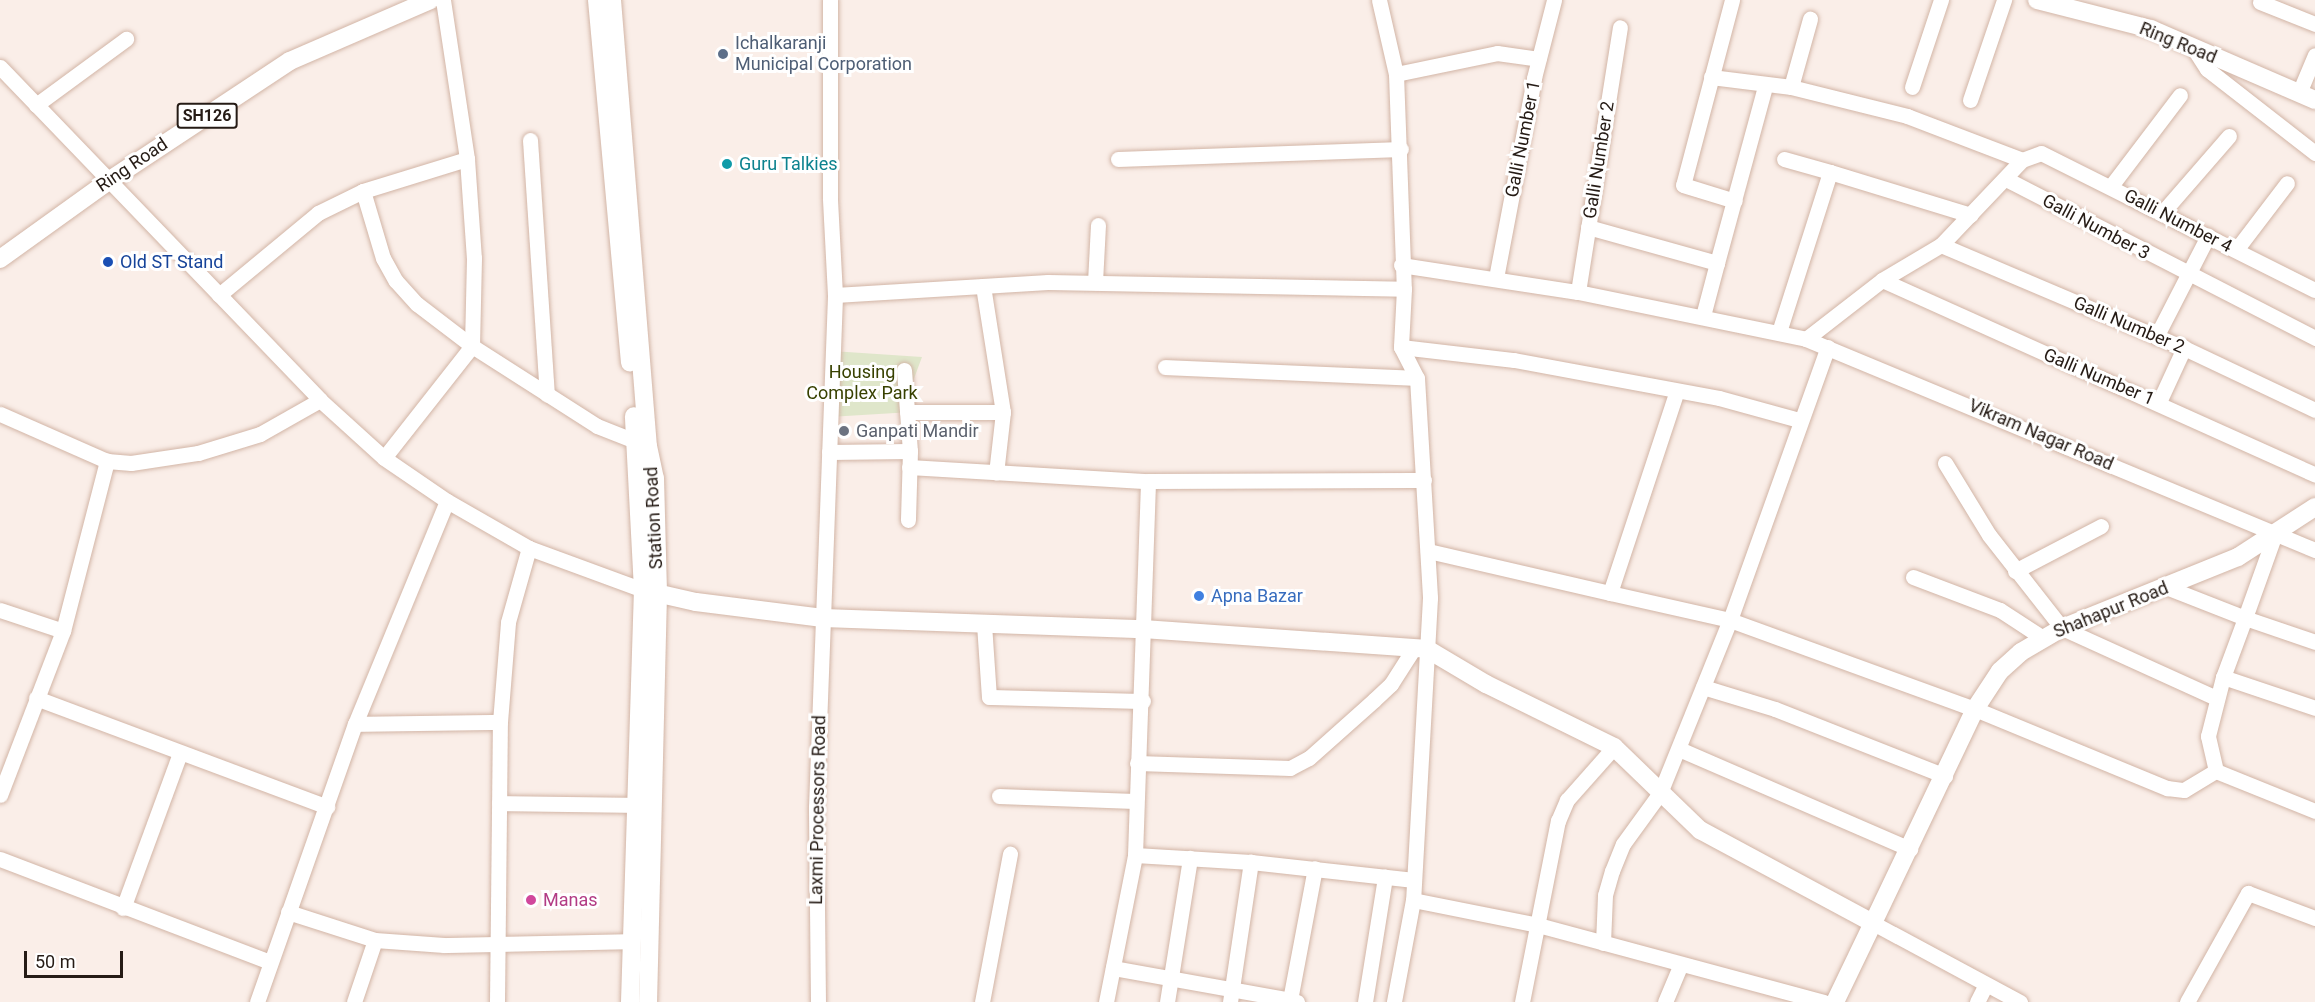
<!DOCTYPE html>
<style>
body{margin:0}
#map{position:relative;width:2315px;height:1002px;overflow:hidden;background:#faeee8;font-family:Roboto,sans-serif}
div>[style]{position:absolute}
.green>*{inset:0;background:#dfe6ca}
.roads{filter:drop-shadow(0 0 2px #d2b5a6) drop-shadow(0 0 2px #d2b5a6)}
.minor>*{height:15px;margin:-7.5px;padding:0 7.5px;transform-origin:7.5px;border-radius:7.5px;background:#fff}
.major>*{height:18px;margin:-9px;padding:0 9px;transform-origin:9px;border-radius:9px;background:#fff}
.dots>*{width:16px;height:16px;translate:-50% -50%;box-sizing:border-box;border:3px solid #fff;border-radius:50%}
span{translate:-50% -50%;white-space:nowrap;text-align:center;line-height:1.15;-webkit-text-stroke:6px #fff;paint-order:stroke}
.shield-label span{padding:2px 4px;background:#fff;border:2px solid;border-radius:4px;-webkit-text-stroke-width:0}
.shield-label{font-size:16px;color:#251b15;font-weight:700}
.street-label{font-size:18px;color:#251b15}
.service-label{font-size:18px;color:#4e5e75}
.left{translate:0 -50%;text-align:left}
.culture-label{font-size:18px;color:#0d838f}
.transit-label{font-size:18px;color:#164399}
.park-label{font-size:18px;color:#384100}
.worship-label{font-size:18px;color:#5b616d}
.shop-label{font-size:18px;color:#366cbe}
.hotel-label{font-size:18px;color:#b23c85}
.scale{position:absolute;left:24px;top:951px;width:99px;height:27px;box-sizing:border-box;border:3px solid #251b15;border-top:0;padding-left:8px;font-size:18px;line-height:21px;white-space:nowrap;color:#251b15;-webkit-text-stroke:4px #fff;paint-order:stroke}
</style>
<div id="map">
<div class="green">
<div style="clip-path:polygon(832px 351px,922px 357px,909px 392px,912px 412px,829px 417px)"></div>
</div>
<div class="roads">
<div class="minor">
<div style="left:443px;top:0;width:161px;rotate:81.4deg"></div>
<div style="left:467px;top:159px;width:99px;rotate:86deg"></div>
<div style="left:474px;top:258px;width:88px;rotate:91.3deg"></div>
<div style="left:472px;top:346px;width:148px;rotate:32.6deg"></div>
<div style="left:597px;top:426px;width:52px;rotate:21.6deg"></div>
<div style="left:1379px;top:0;width:76px;rotate:77.1deg"></div>
<div style="left:1396px;top:74px;width:215px;rotate:87.9deg"></div>
<div style="left:1404px;top:289px;width:58px;rotate:93deg"></div>
<div style="left:1401px;top:347px;width:35px;rotate:63deg"></div>
<div style="left:1417px;top:378px;width:220px;rotate:86.6deg"></div>
<div style="left:1430px;top:598px;width:302px;rotate:93.2deg"></div>
<div style="left:1413px;top:900px;width:104px;rotate:100.6deg"></div>
<div style="left:1732px;top:0;width:191px;rotate:104.8deg"></div>
<div style="left:1683px;top:185px;width:54px;rotate:17.1deg"></div>
<div style="left:2260px;top:2px;width:59px;rotate:21.8deg"></div>
<div style="left:2194px;top:49px;width:24px;rotate:57deg"></div>
<div style="left:2207px;top:69px;width:137px;rotate:37.9deg"></div>
<div style="left:0;top:67px;width:462px;rotate:46.1deg"></div>
<div style="left:320px;top:400px;width:86px;rotate:42.2deg"></div>
<div style="left:384px;top:458px;width:76px;rotate:34.3deg"></div>
<div style="left:447px;top:501px;width:95px;rotate:29.8deg"></div>
<div style="left:529px;top:548px;width:121px;rotate:20.2deg"></div>
<div style="left:1396px;top:74px;width:103px;rotate:-11.7deg"></div>
<div style="left:1497px;top:53px;width:42px;rotate:8.1deg"></div>
<div style="left:1711px;top:77px;width:81px;rotate:7.1deg"></div>
<div style="left:1791px;top:87px;width:120px;rotate:14deg"></div>
<div style="left:1907px;top:116px;width:123px;rotate:20.9deg"></div>
<div style="left:1791px;top:87px;width:71px;rotate:-74.4deg"></div>
<div style="left:1912px;top:87px;width:92px;rotate:-71.6deg"></div>
<div style="left:2299px;top:93px;width:41px;rotate:-67.2deg"></div>
<div style="left:1970px;top:100px;width:106px;rotate:-71.2deg"></div>
<div style="left:36px;top:105px;width:112px;rotate:-36.3deg"></div>
<div style="left:530px;top:140px;width:255px;rotate:86.2deg"></div>
<div style="left:1118px;top:159px;width:283px;rotate:-2deg"></div>
<div style="left:1784px;top:159px;width:48px;rotate:15.8deg"></div>
<div style="left:2006px;top:179px;width:348px;rotate:27.2deg"></div>
<div style="left:2111px;top:186px;width:114px;rotate:-52.8deg"></div>
<div style="left:363px;top:191px;width:70px;rotate:73.4deg"></div>
<div style="left:383px;top:258px;width:26px;rotate:61deg"></div>
<div style="left:396px;top:281px;width:31px;rotate:48deg"></div>
<div style="left:417px;top:304px;width:69px;rotate:37.4deg"></div>
<div style="left:472px;top:346px;width:142px;rotate:128.2deg"></div>
<div style="left:2162px;top:213px;width:102px;rotate:-49deg"></div>
<div style="left:1588px;top:227px;width:134px;rotate:15.6deg"></div>
<div style="left:1717px;top:263px;width:55px;rotate:104.8deg"></div>
<div style="left:1941px;top:245px;width:264px;rotate:23deg"></div>
<div style="left:2184px;top:348px;width:145px;rotate:25.3deg"></div>
<div style="left:2236px;top:250px;width:84px;rotate:-52.7deg"></div>
<div style="left:1717px;top:263px;width:183px;rotate:-74.8deg"></div>
<div style="left:1401px;top:265px;width:179px;rotate:8.7deg"></div>
<div style="left:1578px;top:292px;width:233px;rotate:11.6deg"></div>
<div style="left:1806px;top:339px;width:551px;rotate:22.52deg"></div>
<div style="left:1496px;top:278px;width:204px;rotate:-79.2deg"></div>
<div style="left:1534px;top:78px;width:81px;rotate:-75.6deg"></div>
<div style="left:1882px;top:280px;width:475px;rotate:24.2deg"></div>
<div style="left:1095px;top:282px;width:57px;rotate:-87deg"></div>
<div style="left:983px;top:286px;width:128px;rotate:81deg"></div>
<div style="left:1003px;top:412px;width:61px;rotate:96.5deg"></div>
<div style="left:1578px;top:292px;width:268px;rotate:-81deg"></div>
<div style="left:219px;top:295px;width:129px;rotate:-39.6deg"></div>
<div style="left:318px;top:213px;width:50px;rotate:-26.1deg"></div>
<div style="left:363px;top:191px;width:109px;rotate:-17.1deg"></div>
<div style="left:835px;top:295px;width:213px;rotate:-3.5deg"></div>
<div style="left:1048px;top:282px;width:356px;rotate:1.1deg"></div>
<div style="left:1779px;top:332px;width:168px;rotate:-72.3deg"></div>
<div style="left:1830px;top:172px;width:147px;rotate:17deg"></div>
<div style="left:2156px;top:337px;width:114px;rotate:-62.8deg"></div>
<div style="left:1806px;top:339px;width:96px;rotate:-37.8deg"></div>
<div style="left:1882px;top:280px;width:69px;rotate:-30.7deg"></div>
<div style="left:1941px;top:245px;width:117px;rotate:-46.4deg"></div>
<div style="left:2022px;top:160px;width:20px;rotate:-20deg"></div>
<div style="left:2041px;top:153px;width:306px;rotate:26.6deg"></div>
<div style="left:1401px;top:347px;width:114px;rotate:6.6deg"></div>
<div style="left:1514px;top:360px;width:208px;rotate:10.5deg"></div>
<div style="left:1719px;top:398px;width:83px;rotate:15.4deg"></div>
<div style="left:1165px;top:367px;width:252px;rotate:2.5deg"></div>
<div style="left:904px;top:370px;width:81px;rotate:85.8deg"></div>
<div style="left:910px;top:451px;width:69px;rotate:91.7deg"></div>
<div style="left:2159px;top:402px;width:60px;rotate:-65.2deg"></div>
<div style="left:907px;top:412px;width:96px"></div>
<div style="left:0;top:414px;width:117px;rotate:23.7deg"></div>
<div style="left:829px;top:452px;width:81px;rotate:-0.7deg"></div>
<div style="left:1945px;top:463px;width:84px;rotate:58.6deg"></div>
<div style="left:1989px;top:535px;width:118px;rotate:51.9deg"></div>
<div style="left:2062px;top:628px;width:169px;rotate:24.4deg"></div>
<div style="left:909px;top:467px;width:239px;rotate:3.4deg"></div>
<div style="left:1148px;top:481px;width:276px;rotate:-0.2deg"></div>
<div style="left:2275px;top:534px;width:89px;rotate:109.7deg"></div>
<div style="left:2245px;top:618px;width:74px;rotate:18.9deg"></div>
<div style="left:1428px;top:551px;width:187px;rotate:13deg"></div>
<div style="left:1610px;top:593px;width:211px;rotate:-71.7deg"></div>
<div style="left:2015px;top:571px;width:97px;rotate:-27.6deg"></div>
<div style="left:1913px;top:577px;width:93px;rotate:20.8deg"></div>
<div style="left:2000px;top:610px;width:51px;rotate:33.1deg"></div>
<div style="left:2166px;top:587px;width:85px;rotate:21.4deg"></div>
<div style="left:2245px;top:618px;width:63px;rotate:110.4deg"></div>
<div style="left:1610px;top:593px;width:123px;rotate:12.7deg"></div>
<div style="left:1730px;top:620px;width:290px;rotate:-70.3deg"></div>
<div style="left:0;top:610px;width:66px;rotate:18.4deg"></div>
<div style="left:984px;top:624px;width:73px;rotate:86.1deg"></div>
<div style="left:989px;top:697px;width:154px;rotate:1.5deg"></div>
<div style="left:1703px;top:687px;width:75px;rotate:17deg"></div>
<div style="left:1775px;top:709px;width:183px;rotate:21.5deg"></div>
<div style="left:36px;top:698px;width:311px;rotate:20.5deg"></div>
<div style="left:355px;top:724px;width:145px;rotate:-0.8deg"></div>
<div style="left:500px;top:722px;width:100px;rotate:-85.4deg"></div>
<div style="left:508px;top:622px;width:77px;rotate:-74.2deg"></div>
<div style="left:1679px;top:749px;width:252px;rotate:23.4deg"></div>
<div style="left:1137px;top:763px;width:153px;rotate:1.9deg"></div>
<div style="left:1290px;top:768px;width:21px;rotate:-28deg"></div>
<div style="left:1309px;top:758px;width:87px;rotate:-41.7deg"></div>
<div style="left:1374px;top:700px;width:23px;rotate:-43deg"></div>
<div style="left:1391px;top:684px;width:43px;rotate:-57.4deg"></div>
<div style="left:2216px;top:771px;width:107px;rotate:22deg"></div>
<div style="left:0;top:795px;width:176px;rotate:-69deg"></div>
<div style="left:63px;top:631px;width:176px;rotate:-75.5deg"></div>
<div style="left:107px;top:461px;width:24px;rotate:5deg"></div>
<div style="left:131px;top:463px;width:68px;rotate:-8.5deg"></div>
<div style="left:198px;top:453px;width:65px;rotate:-17deg"></div>
<div style="left:260px;top:434px;width:69px;rotate:-29.5deg"></div>
<div style="left:999px;top:796px;width:135px;rotate:2.1deg"></div>
<div style="left:499px;top:803px;width:136px;rotate:0.8deg"></div>
<div style="left:1135px;top:855px;width:116px;rotate:3.5deg"></div>
<div style="left:1251px;top:862px;width:164px;rotate:6.3deg"></div>
<div style="left:0;top:859px;width:289px;rotate:20.9deg"></div>
<div style="left:1413px;top:900px;width:127px;rotate:11.3deg"></div>
<div style="left:1538px;top:925px;width:296px;rotate:15.1deg"></div>
<div style="left:123px;top:908px;width:165px;rotate:-69.8deg"></div>
<div style="left:288px;top:912px;width:91px;rotate:17.8deg"></div>
<div style="left:375px;top:940px;width:69px;rotate:4.1deg"></div>
<div style="left:444px;top:945px;width:187px;rotate:-1.2deg"></div>
<div style="left:1873px;top:923px;width:167px;rotate:28.3deg"></div>
<div style="left:1603px;top:943px;width:48px;rotate:-87.6deg"></div>
<div style="left:1605px;top:895px;width:25px;rotate:-74deg"></div>
<div style="left:1612px;top:871px;width:29px;rotate:-68deg"></div>
<div style="left:1623px;top:844px;width:63px;rotate:-54deg"></div>
<div style="left:1660px;top:793px;width:187px;rotate:-68deg"></div>
<div style="left:1730px;top:620px;width:261px;rotate:20deg"></div>
<div style="left:1975px;top:709px;width:208px;rotate:22.4deg"></div>
<div style="left:2167px;top:788px;width:17px;rotate:7deg"></div>
<div style="left:2184px;top:790px;width:37px;rotate:-31deg"></div>
<div style="left:2216px;top:771px;width:36px;rotate:-103deg"></div>
<div style="left:2208px;top:736px;width:61px;rotate:-75.7deg"></div>
<div style="left:2223px;top:677px;width:97px;rotate:18.6deg"></div>
<div style="left:1113px;top:968px;width:180px;rotate:10.2deg"></div>
<div style="left:257px;top:1002px;width:295px;rotate:-70.6deg"></div>
<div style="left:355px;top:724px;width:241px;rotate:-67.6deg"></div>
<div style="left:354px;top:1002px;width:65px;rotate:-71.3deg"></div>
<div style="left:497px;top:1002px;width:280px;rotate:-89.4deg"></div>
<div style="left:818px;top:1002px;width:195px;rotate:-90.6deg"></div>
<div style="left:816px;top:807px;width:512px;rotate:-87.87deg"></div>
<div style="left:835px;top:295px;width:97px;rotate:-93deg"></div>
<div style="left:830px;top:198px;width:198px;rotate:-90deg"></div>
<div style="left:982px;top:1002px;width:151px;rotate:-79.3deg"></div>
<div style="left:1106px;top:1002px;width:150px;rotate:-78.8deg"></div>
<div style="left:1135px;top:855px;width:374px;rotate:-88deg"></div>
<div style="left:1167px;top:1002px;width:146px;rotate:-80.9deg"></div>
<div style="left:1230px;top:1002px;width:142px;rotate:-81.5deg"></div>
<div style="left:1297px;top:1002px;width:7px;rotate:-164deg"></div>
<div style="left:1290px;top:1000px;width:134px;rotate:-79.3deg"></div>
<div style="left:1365px;top:1002px;width:127px;rotate:-80.9deg"></div>
<div style="left:1522px;top:1002px;width:185px;rotate:-78.8deg"></div>
<div style="left:1558px;top:821px;width:23px;rotate:-67deg"></div>
<div style="left:1567px;top:800px;width:71px;rotate:-48.4deg"></div>
<div style="left:1665px;top:1002px;width:41px;rotate:-67.2deg"></div>
<div style="left:1977px;top:1002px;width:18px;rotate:-63deg"></div>
<div style="left:2187px;top:1002px;width:125px;rotate:-60.8deg"></div>
<div style="left:2248px;top:893px;width:72px;rotate:20.5deg"></div>
</div>
<div class="major">
<div style="left:597px;top:0;width:364px;rotate:84.8deg"></div>
<div style="left:612px;top:0;width:447px;rotate:85.4deg"></div>
<div style="left:648px;top:446px;width:33px;rotate:78deg"></div>
<div style="left:655px;top:478px;width:116px;rotate:88.5deg"></div>
<div style="left:658px;top:594px;width:408px;rotate:91.4deg"></div>
<div style="left:2037px;top:0;width:118px;rotate:14.3deg"></div>
<div style="left:2151px;top:29px;width:179px;rotate:23.4deg"></div>
<div style="left:0;top:259px;width:132px;rotate:-35.7deg"></div>
<div style="left:107px;top:182px;width:219px;rotate:-33.5deg"></div>
<div style="left:290px;top:61px;width:153px;rotate:-23.5deg"></div>
<div style="left:643px;top:590px;width:54px;rotate:12.8deg"></div>
<div style="left:696px;top:602px;width:128px;rotate:7.2deg"></div>
<div style="left:823px;top:618px;width:320px;rotate:2deg"></div>
<div style="left:1143px;top:629px;width:285px;rotate:4deg"></div>
<div style="left:1427px;top:649px;width:69px;rotate:30.7deg"></div>
<div style="left:1486px;top:684px;width:143px;rotate:26.2deg"></div>
<div style="left:1614px;top:747px;width:120px;rotate:44deg"></div>
<div style="left:1700px;top:830px;width:196px;rotate:28.3deg"></div>
<div style="left:1873px;top:923px;width:88px;rotate:115.7deg"></div>
<div style="left:1873px;top:923px;width:237px;rotate:-64.5deg"></div>
<div style="left:1975px;top:709px;width:45px;rotate:-56.7deg"></div>
<div style="left:2000px;top:671px;width:28px;rotate:-42deg"></div>
<div style="left:2021px;top:652px;width:48px;rotate:-30.3deg"></div>
<div style="left:2062px;top:628px;width:190px;rotate:-22deg"></div>
<div style="left:2238px;top:557px;width:92px;rotate:-33deg"></div>
<div style="left:630px;top:1002px;width:412px;rotate:-88.2deg"></div>
<div style="left:643px;top:590px;width:174px;rotate:-93deg"></div>
</div>
</div>
<div class="dots">
<div style="left:723px;top:54px;background:#5c6f8a"></div>
<div style="left:727px;top:164px;background:#0f9aa8"></div>
<div style="left:108px;top:262px;background:#1a4fb4"></div>
<div style="left:844px;top:431px;background:#6b7280"></div>
<div style="left:1199px;top:596px;background:#3f7fe0"></div>
<div style="left:531px;top:900px;background:#d1479c"></div>
</div>
<div class="shield-label">
<span style="left:207px;top:116px">SH126</span>
</div>
<div class="street-label">
<span style="left:2178px;top:43px;rotate:22deg">Ring Road</span>
<span style="left:1523px;top:139px;rotate:-79deg">Galli Number 1</span>
<span style="left:1599px;top:160px;rotate:-81deg">Galli Number 2</span>
<span style="left:132px;top:165px;rotate:-34deg">Ring Road</span>
<span style="left:2178px;top:221px;rotate:27deg">Galli Number 4</span>
<span style="left:2096px;top:227px;rotate:28deg">Galli Number 3</span>
<span style="left:2129px;top:325px;rotate:23deg">Galli Number 2</span>
<span style="left:2099px;top:377px;rotate:23deg">Galli Number 1</span>
<span style="left:2041px;top:435px;rotate:23deg">Vikram Nagar Road</span>
<span style="left:654px;top:518px;rotate:-93deg">Station Road</span>
<span style="left:2111px;top:610px;rotate:-22deg">Shahapur Road</span>
<span style="left:818px;top:810px;rotate:-89deg">Laxmi Processors Road</span>
</div>
<div class="service-label">
<span class="left" style="left:735px;top:54px">Ichalkaranji<br>Municipal Corporation</span>
</div>
<div class="culture-label">
<span class="left" style="left:739px;top:164px">Guru Talkies</span>
</div>
<div class="transit-label">
<span class="left" style="left:120px;top:262px">Old ST Stand</span>
</div>
<div class="park-label">
<span style="left:862px;top:383px">Housing<br>Complex Park</span>
</div>
<div class="worship-label">
<span class="left" style="left:856px;top:431px">Ganpati Mandir</span>
</div>
<div class="shop-label">
<span class="left" style="left:1211px;top:596px">Apna Bazar</span>
</div>
<div class="hotel-label">
<span class="left" style="left:543px;top:900px">Manas</span>
</div>
<div class="scale">50 m</div>
</div>
